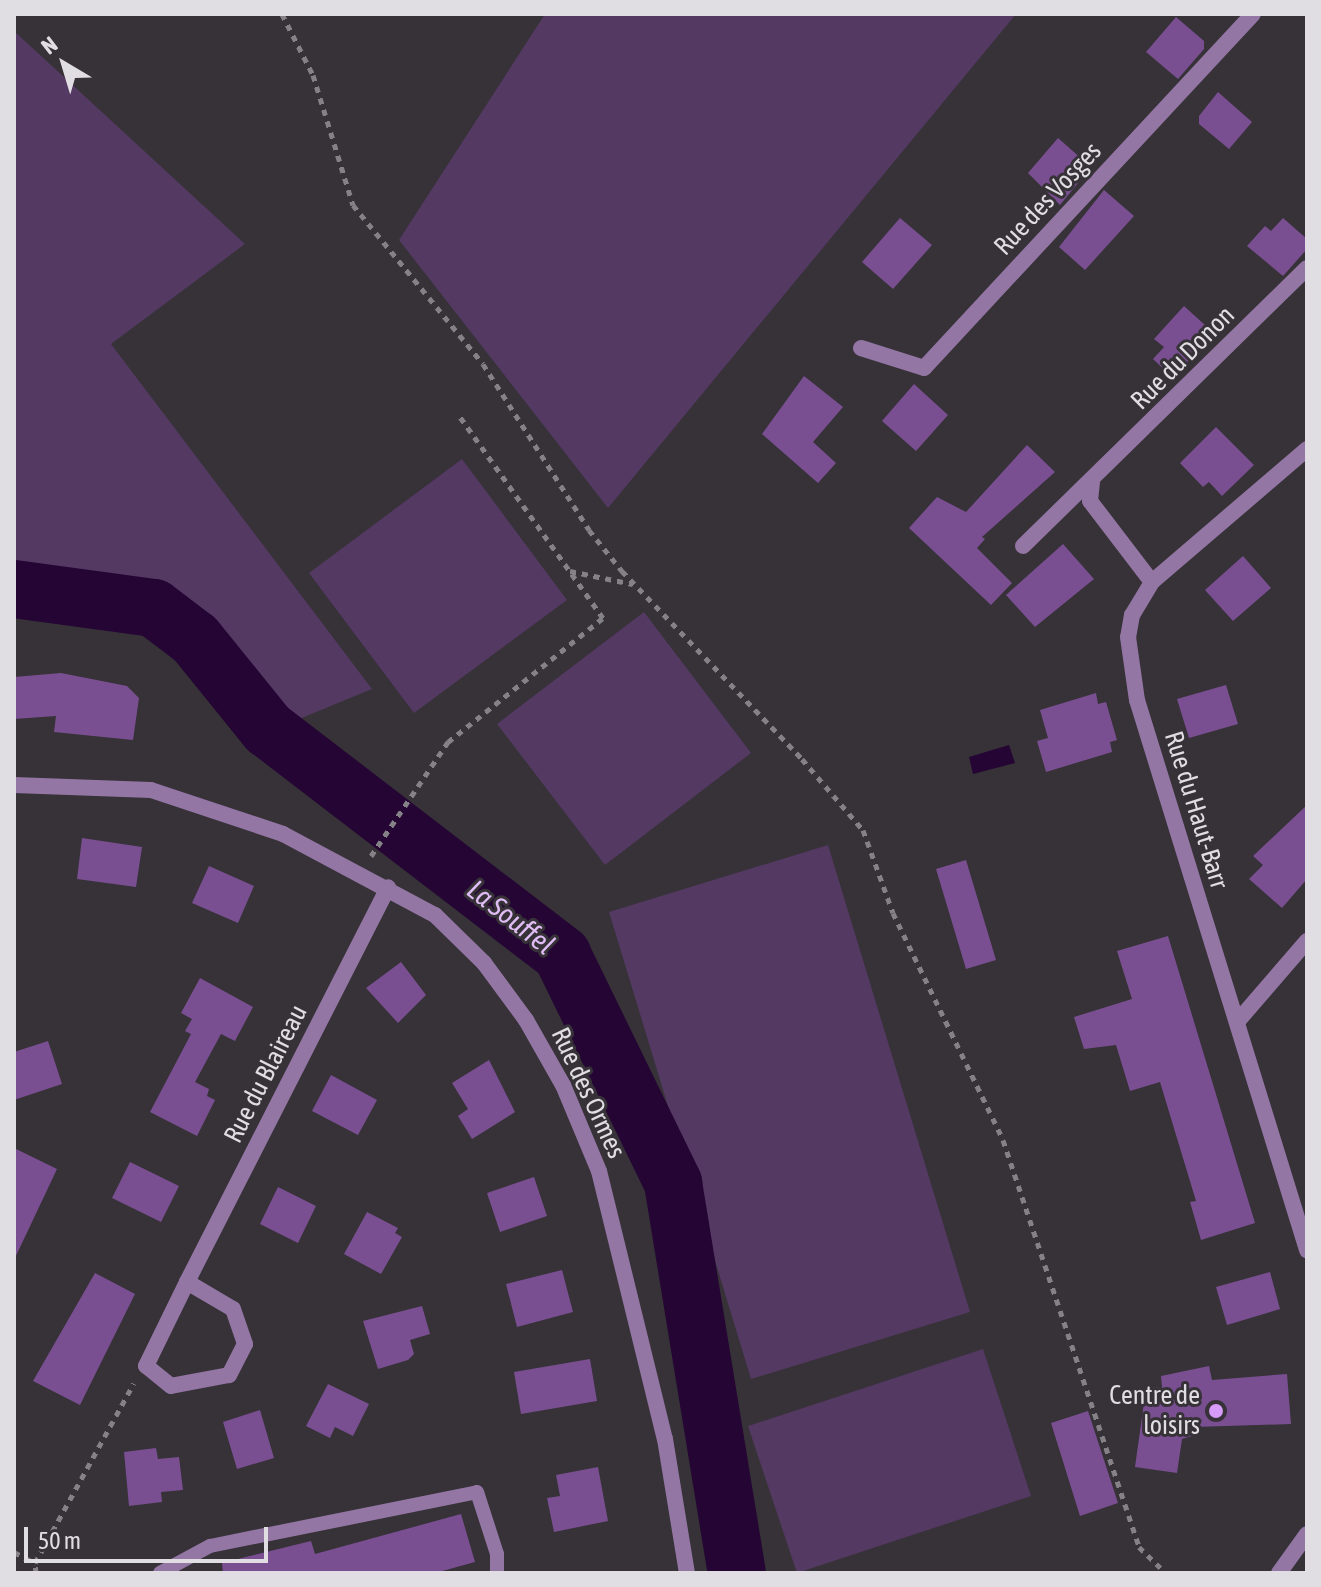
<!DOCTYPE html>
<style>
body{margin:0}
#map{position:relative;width:1321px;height:1587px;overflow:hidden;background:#363238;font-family:"Asap Condensed",sans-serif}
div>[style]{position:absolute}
.green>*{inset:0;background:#543963}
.water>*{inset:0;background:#250534}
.river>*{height:58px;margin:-29px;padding:0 29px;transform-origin:29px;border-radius:29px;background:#250534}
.building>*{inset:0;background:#7a4f92}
.path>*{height:5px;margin-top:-2.5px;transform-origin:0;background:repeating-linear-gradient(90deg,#858287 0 6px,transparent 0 12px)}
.lane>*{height:14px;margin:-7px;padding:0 7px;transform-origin:7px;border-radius:7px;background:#9476a5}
.street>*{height:16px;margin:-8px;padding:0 8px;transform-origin:8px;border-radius:8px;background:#9476a5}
.dots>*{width:22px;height:22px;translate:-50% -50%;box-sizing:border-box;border:4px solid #363238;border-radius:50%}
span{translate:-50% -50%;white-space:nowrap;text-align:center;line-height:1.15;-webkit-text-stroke:6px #363238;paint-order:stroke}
.street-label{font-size:26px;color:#e0dee2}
.poi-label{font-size:26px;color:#e0dee2}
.right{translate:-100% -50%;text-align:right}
.water-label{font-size:28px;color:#e0bdf5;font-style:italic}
.frame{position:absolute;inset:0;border:16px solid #e0dee2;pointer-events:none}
.north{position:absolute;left:24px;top:24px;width:80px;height:80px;-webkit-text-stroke:6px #363238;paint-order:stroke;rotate:322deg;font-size:22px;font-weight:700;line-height:32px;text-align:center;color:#e0dee2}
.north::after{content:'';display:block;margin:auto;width:28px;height:36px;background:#e0dee2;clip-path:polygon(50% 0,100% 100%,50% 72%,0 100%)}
.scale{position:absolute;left:24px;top:1527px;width:244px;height:36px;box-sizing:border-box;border:4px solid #e0dee2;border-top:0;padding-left:10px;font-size:24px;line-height:28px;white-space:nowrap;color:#e0dee2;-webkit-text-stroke:6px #363238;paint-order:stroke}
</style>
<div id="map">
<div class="green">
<div style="clip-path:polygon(545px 14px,1016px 14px,608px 508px,399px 240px)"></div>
<div style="clip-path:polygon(14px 31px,245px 244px,111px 344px,372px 689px,287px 724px,201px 623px,14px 618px)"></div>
<div style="clip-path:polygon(462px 459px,567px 600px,414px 713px,309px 573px)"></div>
<div style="clip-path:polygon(644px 612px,751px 753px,605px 865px,497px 724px)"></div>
<div style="clip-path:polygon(828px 845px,970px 1312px,751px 1379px,609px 912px)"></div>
<div style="clip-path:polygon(983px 1349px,1031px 1496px,797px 1573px,748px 1426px)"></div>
</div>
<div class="water">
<div style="clip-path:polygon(1009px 745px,1015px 763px,973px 774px,969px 757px)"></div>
</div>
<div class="river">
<div style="left:14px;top:589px;width:141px;rotate:7.7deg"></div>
<div style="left:154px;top:608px;width:51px;rotate:37.1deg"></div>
<div style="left:195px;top:639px;width:116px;rotate:51deg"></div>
<div style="left:268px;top:729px;width:371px;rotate:37.5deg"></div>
<div style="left:562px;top:955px;width:254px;rotate:64deg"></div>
<div style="left:673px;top:1183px;width:395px;rotate:80.7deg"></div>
</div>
<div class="building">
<div style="clip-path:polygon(1176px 17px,1204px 41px,1204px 49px,1178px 79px,1146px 52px)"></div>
<div style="clip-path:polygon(1218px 92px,1252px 122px,1229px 149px,1199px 124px,1199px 116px)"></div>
<div style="clip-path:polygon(1058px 138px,1091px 167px,1060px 205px,1028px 173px)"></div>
<div style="clip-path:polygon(1104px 190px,1134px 216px,1085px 270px,1059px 247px)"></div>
<div style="clip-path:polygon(900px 218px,932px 245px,893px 289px,862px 262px)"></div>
<div style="clip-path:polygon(1283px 218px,1307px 239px,1307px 249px,1283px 276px,1247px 246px,1265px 226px,1271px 231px)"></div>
<div style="clip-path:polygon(1184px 306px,1217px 336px,1171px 376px,1153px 359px,1164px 347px,1154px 339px)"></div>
<div style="clip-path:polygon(804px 376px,843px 407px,813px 442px,836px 463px,818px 483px,762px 434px)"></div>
<div style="clip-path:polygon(914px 384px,948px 415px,916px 451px,882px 421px)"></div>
<div style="clip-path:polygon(1216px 427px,1254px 465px,1222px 496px,1209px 482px,1203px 487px,1180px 463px)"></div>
<div style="clip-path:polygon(1027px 445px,1055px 472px,982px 537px,985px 539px,977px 548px,1012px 583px,991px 605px,909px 528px,937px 497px,966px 512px)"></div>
<div style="clip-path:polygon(1063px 544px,1094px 579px,1035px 627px,1006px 595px)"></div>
<div style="clip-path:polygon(1243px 556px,1271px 588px,1233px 621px,1205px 590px)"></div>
<div style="clip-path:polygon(61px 673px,127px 686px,139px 698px,133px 740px,54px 732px,56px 716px,14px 719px,14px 677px)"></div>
<div style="clip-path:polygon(1226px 685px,1238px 724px,1189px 738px,1177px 699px)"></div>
<div style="clip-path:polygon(1096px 693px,1098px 704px,1106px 702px,1117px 740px,1110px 742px,1112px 752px,1046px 772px,1037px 741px,1048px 738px,1040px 710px)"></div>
<div style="clip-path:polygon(1307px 805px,1307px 879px,1282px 908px,1249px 879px,1263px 865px,1253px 856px)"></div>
<div style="clip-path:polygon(82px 838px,142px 847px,136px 887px,77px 879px)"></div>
<div style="clip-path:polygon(966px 860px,996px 960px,966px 969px,936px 869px)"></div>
<div style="clip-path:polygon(209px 866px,254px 886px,238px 923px,192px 903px)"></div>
<div style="clip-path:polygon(1168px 936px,1255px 1223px,1201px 1240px,1190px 1202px,1196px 1201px,1160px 1082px,1130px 1091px,1116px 1045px,1084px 1049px,1074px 1017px,1132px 999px,1117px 951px)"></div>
<div style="clip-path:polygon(401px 962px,426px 995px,398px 1023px,366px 988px)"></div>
<div style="clip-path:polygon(200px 978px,253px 1007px,235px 1041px,221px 1034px,195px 1082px,209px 1089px,207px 1096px,215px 1100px,197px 1136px,150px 1112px,191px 1034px,185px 1031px,192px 1019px,181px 1013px)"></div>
<div style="clip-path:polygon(48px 1041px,62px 1084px,14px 1100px,14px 1052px)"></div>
<div style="clip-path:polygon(489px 1060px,515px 1112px,472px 1139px,458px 1116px,468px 1109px,452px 1083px)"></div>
<div style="clip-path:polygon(331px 1075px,377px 1100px,358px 1135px,312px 1111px)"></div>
<div style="clip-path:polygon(14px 1148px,57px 1169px,14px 1260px)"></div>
<div style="clip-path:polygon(130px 1162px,179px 1186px,161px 1222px,112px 1198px)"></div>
<div style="clip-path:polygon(534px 1177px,547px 1216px,500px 1232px,487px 1193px)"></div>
<div style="clip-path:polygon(278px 1187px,316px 1206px,298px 1243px,260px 1224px)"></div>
<div style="clip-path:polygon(367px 1212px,398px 1228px,395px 1233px,402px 1237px,381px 1274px,344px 1254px)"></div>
<div style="clip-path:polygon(562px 1270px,573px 1312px,517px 1327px,506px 1284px)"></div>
<div style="clip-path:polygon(1270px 1272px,1280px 1309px,1227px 1325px,1216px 1287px)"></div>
<div style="clip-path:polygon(95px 1273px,135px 1294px,80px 1405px,33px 1381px)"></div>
<div style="clip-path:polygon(422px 1306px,430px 1334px,410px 1340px,414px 1354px,408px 1360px,378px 1369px,363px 1321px)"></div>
<div style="clip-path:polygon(590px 1359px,597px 1401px,521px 1414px,514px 1372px)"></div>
<div style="clip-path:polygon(1209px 1366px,1212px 1380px,1287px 1374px,1291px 1424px,1195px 1427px,1192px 1436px,1182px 1439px,1177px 1473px,1135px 1467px,1146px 1388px,1162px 1387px,1161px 1376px)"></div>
<div style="clip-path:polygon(328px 1384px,369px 1404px,353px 1436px,335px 1427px,330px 1438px,306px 1426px)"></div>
<div style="clip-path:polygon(260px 1410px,274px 1458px,237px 1469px,223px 1422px)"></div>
<div style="clip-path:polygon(1088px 1411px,1118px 1503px,1080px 1516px,1051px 1423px)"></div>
<div style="clip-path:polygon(156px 1448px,158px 1459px,179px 1457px,183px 1490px,161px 1492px,162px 1502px,129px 1506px,124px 1452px)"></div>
<div style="clip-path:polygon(598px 1467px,608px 1521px,554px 1532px,547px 1498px,560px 1496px,556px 1475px)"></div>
<div style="clip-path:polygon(461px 1514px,475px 1562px,435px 1573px,223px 1573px,222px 1563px,311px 1541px,315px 1554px)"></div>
</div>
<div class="path">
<div style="left:282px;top:14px;width:68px;rotate:63.1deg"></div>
<div style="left:313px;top:75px;width:136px;rotate:72.9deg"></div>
<div style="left:353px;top:205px;width:205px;rotate:50.7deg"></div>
<div style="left:483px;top:364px;width:197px;rotate:57.4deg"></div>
<div style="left:589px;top:530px;width:53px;rotate:51.2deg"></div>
<div style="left:622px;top:571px;width:260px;rotate:46.2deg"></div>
<div style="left:802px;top:759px;width:94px;rotate:49.3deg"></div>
<div style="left:863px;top:830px;width:88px;rotate:70.1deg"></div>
<div style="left:893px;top:913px;width:252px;rotate:64.1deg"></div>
<div style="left:1003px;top:1140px;width:429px;rotate:71.5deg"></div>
<div style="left:1139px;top:1547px;width:37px;rotate:44deg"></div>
<div style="left:570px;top:571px;width:64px;rotate:11.7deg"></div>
<div style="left:371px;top:856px;width:138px;rotate:-56deg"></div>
<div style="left:448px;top:742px;width:198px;rotate:-38.7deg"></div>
<div style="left:603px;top:618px;width:250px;rotate:-125.4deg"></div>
<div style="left:14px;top:1552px;width:24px;rotate:28deg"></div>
<div style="left:36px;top:1573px;width:10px;rotate:-96deg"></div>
<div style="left:35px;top:1563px;width:205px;rotate:-61.2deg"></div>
</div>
<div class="lane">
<div style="left:160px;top:1573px;width:57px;rotate:-28.4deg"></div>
<div style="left:210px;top:1546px;width:272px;rotate:-11.4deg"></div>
<div style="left:477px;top:1492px;width:65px;rotate:72.1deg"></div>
<div style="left:497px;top:1554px;width:19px;rotate:90deg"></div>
</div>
<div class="street">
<div style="left:861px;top:348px;width:66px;rotate:17.6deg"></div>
<div style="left:924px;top:368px;width:483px;rotate:-47.1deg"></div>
<div style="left:1307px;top:449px;width:204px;rotate:139.4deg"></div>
<div style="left:1152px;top:582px;width:39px;rotate:121deg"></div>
<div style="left:1132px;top:615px;width:22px;rotate:100deg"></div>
<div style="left:1128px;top:637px;width:64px;rotate:81.9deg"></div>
<div style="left:1137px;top:700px;width:576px;rotate:72.82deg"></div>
<div style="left:1092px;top:482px;width:19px;rotate:96deg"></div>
<div style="left:1090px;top:501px;width:102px;rotate:52.6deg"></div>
<div style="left:1023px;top:546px;width:397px;rotate:-44.4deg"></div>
<div style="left:14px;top:785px;width:137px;rotate:2.1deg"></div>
<div style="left:151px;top:790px;width:139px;rotate:18.4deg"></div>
<div style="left:283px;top:834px;width:172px;rotate:28.1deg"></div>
<div style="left:435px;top:915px;width:69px;rotate:44.4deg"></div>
<div style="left:484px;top:963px;width:71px;rotate:53.6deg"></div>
<div style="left:526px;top:1020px;width:75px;rotate:60.4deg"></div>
<div style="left:563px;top:1085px;width:93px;rotate:67.3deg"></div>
<div style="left:599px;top:1171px;width:276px;rotate:76.2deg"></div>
<div style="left:665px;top:1439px;width:136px;rotate:80.7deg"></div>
<div style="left:1237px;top:1022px;width:107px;rotate:-49.2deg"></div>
<div style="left:187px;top:1282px;width:53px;rotate:30.4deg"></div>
<div style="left:233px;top:1309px;width:37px;rotate:71deg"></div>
<div style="left:245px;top:1344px;width:35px;rotate:117deg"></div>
<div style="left:229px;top:1375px;width:59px;rotate:169.3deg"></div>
<div style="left:171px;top:1386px;width:32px;rotate:-141deg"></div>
<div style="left:146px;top:1366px;width:93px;rotate:-64deg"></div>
<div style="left:187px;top:1282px;width:443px;rotate:-63deg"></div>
<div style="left:1279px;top:1573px;width:48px;rotate:-54.3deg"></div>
</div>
<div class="dots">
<div style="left:1216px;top:1411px;background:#d79bf9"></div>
</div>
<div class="street-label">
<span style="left:1048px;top:199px;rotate:-47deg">Rue des Vosges</span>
<span style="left:1183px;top:358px;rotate:-45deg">Rue du Donon</span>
<span style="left:1196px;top:810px;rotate:73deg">Rue du Haut-Barr</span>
<span style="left:266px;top:1074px;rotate:-63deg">Rue du Blaireau</span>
<span style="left:588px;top:1093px;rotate:65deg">Rue des Ormes</span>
</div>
<div class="poi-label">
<span class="right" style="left:1200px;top:1411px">Centre de<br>loisirs</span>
</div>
<div class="water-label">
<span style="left:511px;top:917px;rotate:38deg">La Souffel</span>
</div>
<div class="frame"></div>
<div class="north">N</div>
<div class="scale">50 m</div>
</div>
